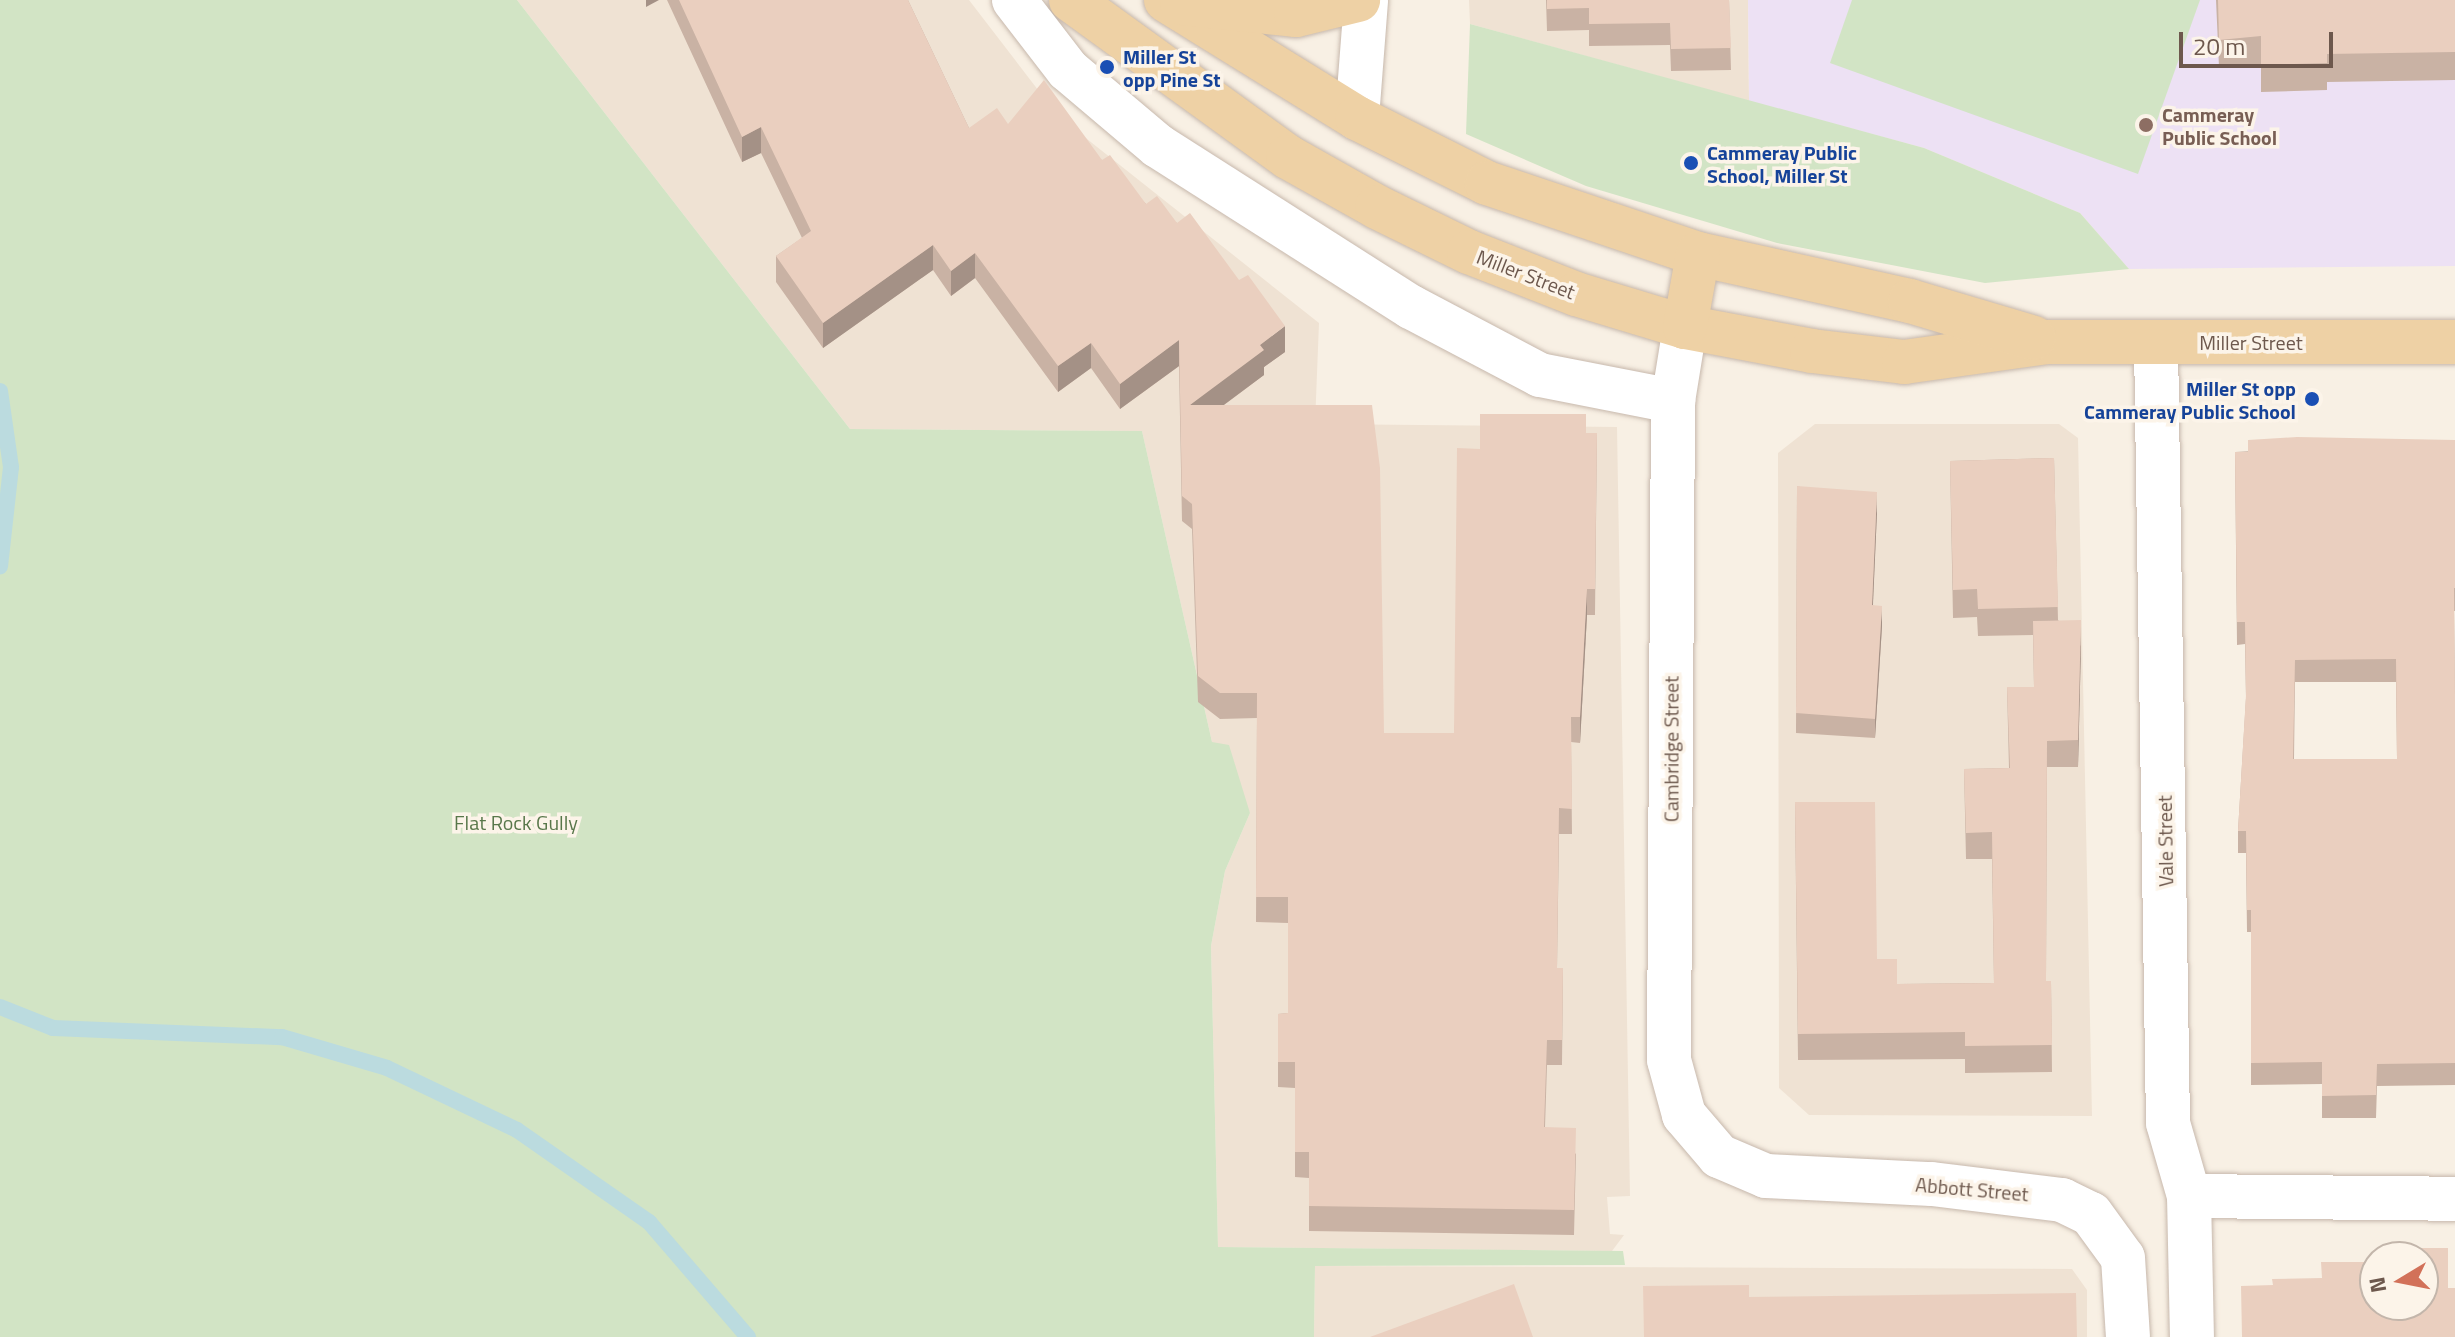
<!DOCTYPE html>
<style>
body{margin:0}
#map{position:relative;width:2455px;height:1337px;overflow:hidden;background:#f8f0e4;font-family:"Titillium Web",sans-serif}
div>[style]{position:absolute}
.residential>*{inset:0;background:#efe2d3}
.education>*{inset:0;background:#ede1f4}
.green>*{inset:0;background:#d2e4c5}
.stream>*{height:16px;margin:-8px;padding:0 8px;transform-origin:8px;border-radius:8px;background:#bbdbdf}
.roads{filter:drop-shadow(0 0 2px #c7b8ac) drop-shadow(0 0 2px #c7b8ac)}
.minor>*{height:44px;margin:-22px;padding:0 22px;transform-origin:22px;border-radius:22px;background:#fff}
.major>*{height:44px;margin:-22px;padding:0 22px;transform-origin:22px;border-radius:22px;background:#eed1a5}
.wall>*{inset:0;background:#c9b2a4}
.shaded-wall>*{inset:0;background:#a49186}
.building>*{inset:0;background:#eacfbf}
.dots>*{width:22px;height:22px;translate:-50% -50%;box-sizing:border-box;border:4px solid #fcf4e9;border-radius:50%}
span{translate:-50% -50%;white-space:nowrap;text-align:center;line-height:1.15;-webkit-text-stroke:7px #fcf4e9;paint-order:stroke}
.transit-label{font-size:20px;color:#164399;font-weight:700}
.left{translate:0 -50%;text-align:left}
.right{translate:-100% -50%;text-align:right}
.education-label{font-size:20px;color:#785e54;font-weight:700}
.street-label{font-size:20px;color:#6d584d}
.park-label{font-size:20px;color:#58774a}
.north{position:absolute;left:2359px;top:1241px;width:80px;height:80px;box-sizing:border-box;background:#fcf4e9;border:2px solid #c3b6ab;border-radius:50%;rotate:260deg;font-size:22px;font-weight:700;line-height:32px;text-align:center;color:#6d584d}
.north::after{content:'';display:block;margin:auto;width:28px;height:36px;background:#d27159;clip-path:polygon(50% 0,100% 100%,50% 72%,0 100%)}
.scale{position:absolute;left:2179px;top:32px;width:154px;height:36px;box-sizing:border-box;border:4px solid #6d584d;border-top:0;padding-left:10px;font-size:24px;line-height:28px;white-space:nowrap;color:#6d584d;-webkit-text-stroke:6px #fcf4e9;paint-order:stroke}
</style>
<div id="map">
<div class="residential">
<div style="clip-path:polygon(517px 0,969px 0,1058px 116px,1319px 323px,1315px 424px,1617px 427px,1630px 1196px,1607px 1197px,1610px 1234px,1624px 1235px,1612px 1251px,1218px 1247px,1211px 946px,1225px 871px,1250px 813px,1212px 742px,1142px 431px,850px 429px)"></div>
<div style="clip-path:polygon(1469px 0,1748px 0,1749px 101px,1470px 24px)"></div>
<div style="clip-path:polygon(1815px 424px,2059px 424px,2078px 438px,2092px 1116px,1809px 1115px,1779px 1088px,1778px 453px)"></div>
<div style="clip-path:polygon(1315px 1266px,2072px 1269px,2087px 1290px,2087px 1337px,1314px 1337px)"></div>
</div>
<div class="education">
<div style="clip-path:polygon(1748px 0,2455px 0,2455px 266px,2129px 269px,2080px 213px,1924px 148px,1749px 101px)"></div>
</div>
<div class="green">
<div style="clip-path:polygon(0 0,517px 0,850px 429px,1142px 431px,1212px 742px,1229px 745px,1250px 813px,1225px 871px,1211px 946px,1218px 1247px,1623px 1251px,1625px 1265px,1315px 1266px,1314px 1337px,0 1337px)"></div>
<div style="clip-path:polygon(1852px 0,2200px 0,2138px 174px,1830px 63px)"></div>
<div style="clip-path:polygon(1470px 24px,1924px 148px,2080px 213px,2129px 269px,1985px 283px,1777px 243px,1586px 186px,1466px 134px)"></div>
</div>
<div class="stream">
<div style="left:0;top:391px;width:77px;rotate:81.8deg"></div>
<div style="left:11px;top:467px;width:100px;rotate:96.3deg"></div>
<div style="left:0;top:1007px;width:57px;rotate:21.6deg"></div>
<div style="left:53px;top:1028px;width:229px;rotate:2.3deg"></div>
<div style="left:282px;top:1037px;width:109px;rotate:16.4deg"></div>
<div style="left:387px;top:1068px;width:144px;rotate:25.5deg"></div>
<div style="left:517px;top:1130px;width:161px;rotate:34.9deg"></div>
<div style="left:649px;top:1222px;width:152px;rotate:49.3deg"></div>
</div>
<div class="roads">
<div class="minor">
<div style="left:1014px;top:0;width:88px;rotate:52.4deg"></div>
<div style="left:1068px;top:70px;width:118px;rotate:40.2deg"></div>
<div style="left:1158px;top:146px;width:300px;rotate:32.5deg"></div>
<div style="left:1411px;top:307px;width:146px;rotate:27.8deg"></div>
<div style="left:1540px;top:375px;width:136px;rotate:11.1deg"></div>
<div style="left:1357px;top:118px;width:118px;rotate:-85.6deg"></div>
<div style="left:1685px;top:327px;width:75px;rotate:99.2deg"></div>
<div style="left:1673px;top:401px;width:659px;rotate:90.35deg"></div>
<div style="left:1669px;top:1060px;width:57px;rotate:74.7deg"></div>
<div style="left:1684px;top:1115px;width:54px;rotate:49.5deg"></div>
<div style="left:1719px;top:1156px;width:51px;rotate:23.1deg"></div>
<div style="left:1766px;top:1176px;width:166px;rotate:2.8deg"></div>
<div style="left:1932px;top:1184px;width:131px;rotate:7deg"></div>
<div style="left:2062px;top:1200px;width:32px;rotate:26deg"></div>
<div style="left:2091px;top:1214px;width:54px;rotate:54deg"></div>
<div style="left:2123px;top:1258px;width:79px;rotate:86.4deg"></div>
<div style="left:2156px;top:343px;width:780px;rotate:89.12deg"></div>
<div style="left:2168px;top:1123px;width:76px;rotate:74deg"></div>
<div style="left:2189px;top:1196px;width:141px;rotate:88.8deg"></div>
<div style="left:2189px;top:1196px;width:266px;rotate:0.6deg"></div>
</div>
<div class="major">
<div style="left:1071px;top:0;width:268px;rotate:35.9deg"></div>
<div style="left:1288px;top:157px;width:102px;rotate:29.3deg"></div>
<div style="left:1377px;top:207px;width:102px;rotate:26.1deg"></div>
<div style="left:1469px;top:252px;width:115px;rotate:21.4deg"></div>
<div style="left:1576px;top:294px;width:114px;rotate:16.8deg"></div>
<div style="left:1685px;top:327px;width:129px;rotate:10.7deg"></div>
<div style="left:1812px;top:351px;width:93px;rotate:6.8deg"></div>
<div style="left:1904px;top:362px;width:145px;rotate:-7.9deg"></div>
<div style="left:2048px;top:342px;width:407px"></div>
<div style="left:1166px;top:0;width:225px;rotate:31.7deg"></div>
<div style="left:1357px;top:118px;width:145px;rotate:26.6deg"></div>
<div style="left:1487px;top:183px;width:223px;rotate:18.6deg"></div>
<div style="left:1698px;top:254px;width:217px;rotate:12.5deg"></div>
<div style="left:1910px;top:301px;width:129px;rotate:16.6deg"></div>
<div style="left:1182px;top:3px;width:115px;rotate:6deg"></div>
<div style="left:1296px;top:15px;width:64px;rotate:-13.6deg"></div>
<div style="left:1685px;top:327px;width:74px;rotate:-79.9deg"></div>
</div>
</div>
<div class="wall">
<div style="clip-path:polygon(667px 0,908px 0,969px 128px,1008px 124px,1102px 160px,1146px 204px,1177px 223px,1285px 352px,1264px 367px,1264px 375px,1224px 405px,1384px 733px,1454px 733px,1480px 449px,1586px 433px,1597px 433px,1595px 615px,1587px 615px,1580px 743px,1571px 742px,1572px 834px,1559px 834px,1557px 968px,1563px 968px,1562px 1065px,1547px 1065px,1545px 1127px,1576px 1154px,1574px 1235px,1309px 1231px,1309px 1178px,1295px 1177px,1295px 1088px,1278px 1087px,1278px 1014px,1288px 1013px,1288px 923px,1256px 922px,1257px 718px,1220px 719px,1198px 702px,1192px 529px,1182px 521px,1179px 366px,1120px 409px,1091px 368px,1058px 392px,975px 278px,951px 296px,933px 270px,823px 348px,776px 282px,776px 256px,802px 238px,761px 153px,742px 162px)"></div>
<div style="clip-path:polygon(1546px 0,1729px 0,1731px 70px,1671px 71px,1670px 45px,1589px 46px,1589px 30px,1547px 31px)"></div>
<div style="clip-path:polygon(2216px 0,2455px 0,2455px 80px,2327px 82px,2327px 90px,2261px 92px,2261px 64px,2219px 67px)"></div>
<div style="clip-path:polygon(evenodd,2455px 440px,2455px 611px,2454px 611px,2455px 697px,2455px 1085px,2377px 1086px,2376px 1118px,2322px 1118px,2322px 1084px,2251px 1085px,2251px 932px,2247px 932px,2246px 853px,2238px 853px,2238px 831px,2246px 698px,2245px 644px,2237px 645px,2235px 452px,2455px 440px,2295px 682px,2396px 682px,2397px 759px,2294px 759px,2295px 682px)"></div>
<div style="clip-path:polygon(2054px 458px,2058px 620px,2081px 646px,2078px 767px,2047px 767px,2046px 981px,2051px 981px,2052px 1072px,1965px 1073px,1965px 1059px,1798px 1060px,1795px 802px,1877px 959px,1897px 984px,1994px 983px,1992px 859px,1966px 859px,1964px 769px,2009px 768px,2007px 687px,2034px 687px,2033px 635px,1978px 636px,1977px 617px,1953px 618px,1950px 461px)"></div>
<div style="clip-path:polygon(1797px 486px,1877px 512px,1873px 605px,1882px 626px,1875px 738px,1796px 733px)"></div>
</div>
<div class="shaded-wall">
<div style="clip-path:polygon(646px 0,659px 0,646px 7px)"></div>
<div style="clip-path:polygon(761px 127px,761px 153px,742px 162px,742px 137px)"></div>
<div style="clip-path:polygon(933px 245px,933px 270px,823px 348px,823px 323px)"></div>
<div style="clip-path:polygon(975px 253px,975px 278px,951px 296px,951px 271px)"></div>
<div style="clip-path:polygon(1285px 326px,1285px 352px,1264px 367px,1264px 375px,1190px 430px,1190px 405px,1260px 345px)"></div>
<div style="clip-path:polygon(1179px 340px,1179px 366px,1120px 409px,1120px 384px)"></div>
<div style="clip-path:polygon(1091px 343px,1091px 368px,1058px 392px,1058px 366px)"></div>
<div style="clip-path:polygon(1877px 492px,1877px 512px,1872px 624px,1872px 605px)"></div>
<div style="clip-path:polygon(1587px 589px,1587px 615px,1580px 743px,1580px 717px)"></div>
<div style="clip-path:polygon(1882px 606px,1882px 626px,1875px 738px,1875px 719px)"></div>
<div style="clip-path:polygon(2081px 620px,2081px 646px,2078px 767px,2078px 740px)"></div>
</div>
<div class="building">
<div style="clip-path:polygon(679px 0,908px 0,969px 128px,997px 108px,1008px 124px,1044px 80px,1102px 160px,1110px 155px,1146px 204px,1157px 196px,1177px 223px,1190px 213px,1239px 280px,1248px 275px,1285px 326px,1260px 345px,1264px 350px,1190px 405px,1372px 405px,1380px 468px,1384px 733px,1454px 733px,1457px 448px,1480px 449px,1480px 414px,1586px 414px,1586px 433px,1597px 433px,1595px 589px,1587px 589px,1580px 717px,1571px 717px,1572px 809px,1559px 808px,1557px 968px,1563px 968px,1562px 1040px,1547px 1040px,1544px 1127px,1576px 1128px,1574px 1210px,1309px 1206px,1309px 1152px,1295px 1152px,1295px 1062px,1278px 1062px,1278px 1014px,1288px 1013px,1288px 897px,1256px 897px,1257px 693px,1220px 693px,1198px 676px,1192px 504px,1182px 496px,1179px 340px,1120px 384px,1091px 343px,1058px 366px,975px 253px,951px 271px,933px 245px,823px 323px,776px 256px,811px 231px,761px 127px,742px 137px)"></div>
<div style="clip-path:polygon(1547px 0,1729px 0,1731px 48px,1671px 49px,1670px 23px,1589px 24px,1589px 8px,1547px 9px)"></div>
<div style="clip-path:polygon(2218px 0,2455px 0,2455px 52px,2327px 54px,2327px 63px,2261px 65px,2261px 36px,2219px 40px)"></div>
<div style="clip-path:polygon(evenodd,2297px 437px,2455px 440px,2455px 588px,2454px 588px,2455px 697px,2455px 1063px,2377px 1064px,2376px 1095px,2322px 1096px,2322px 1062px,2251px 1063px,2251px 910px,2247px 910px,2246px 831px,2238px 831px,2246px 695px,2245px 622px,2237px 622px,2235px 452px,2248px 452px,2248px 440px,2297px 437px,2396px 659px,2397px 759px,2293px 759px,2295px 660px,2396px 659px)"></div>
<div style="clip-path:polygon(2054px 458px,2058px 607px,1978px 609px,1977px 589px,1953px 590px,1950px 461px)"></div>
<div style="clip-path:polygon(1797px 486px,1877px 492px,1872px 605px,1882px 606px,1875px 719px,1796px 713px)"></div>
<div style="clip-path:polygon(2081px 620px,2078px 740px,2047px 741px,2046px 981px,2051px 981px,2052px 1045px,1965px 1046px,1965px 1032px,1798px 1034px,1795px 802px,1875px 802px,1877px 959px,1897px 959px,1897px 984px,1994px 983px,1992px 832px,1966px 833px,1964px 769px,2010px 768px,2007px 687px,2034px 687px,2033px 621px)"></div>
<div style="clip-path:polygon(2398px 1248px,2448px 1248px,2448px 1288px,2455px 1288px,2455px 1337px,2242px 1337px,2241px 1286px,2273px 1285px,2272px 1279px,2322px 1278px,2321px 1262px,2375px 1262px,2375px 1305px,2423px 1305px,2423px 1257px,2398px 1257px)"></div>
<div style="clip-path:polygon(1514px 1284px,1533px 1337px,1370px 1337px)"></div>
<div style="clip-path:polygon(1749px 1285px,1749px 1297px,2076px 1293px,2077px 1337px,1644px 1337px,1643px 1286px)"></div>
</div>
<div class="dots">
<div style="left:1107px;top:67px;background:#1a4fb4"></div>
<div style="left:2146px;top:125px;background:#8d6e63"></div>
<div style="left:1691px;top:163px;background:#1a4fb4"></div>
<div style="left:2312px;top:399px;background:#1a4fb4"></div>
</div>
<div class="transit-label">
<span class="left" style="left:1123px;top:68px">Miller St<br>opp Pine St</span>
<span class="left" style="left:1707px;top:164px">Cammeray Public<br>School, Miller St</span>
<span class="right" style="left:2296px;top:400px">Miller St opp<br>Cammeray Public School</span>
</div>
<div class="education-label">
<span class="left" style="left:2162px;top:126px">Cammeray<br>Public School</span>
</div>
<div class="street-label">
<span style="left:1526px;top:274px;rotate:21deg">Miller Street</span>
<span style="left:2251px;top:342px">Miller Street</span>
<span style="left:1671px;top:749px;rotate:-90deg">Cambridge Street</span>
<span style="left:2165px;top:841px;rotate:-91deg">Vale Street</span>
<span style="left:1972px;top:1189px;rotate:5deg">Abbott Street</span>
</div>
<div class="park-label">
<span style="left:516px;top:822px">Flat Rock Gully</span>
</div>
<div class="north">N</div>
<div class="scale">20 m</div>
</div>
